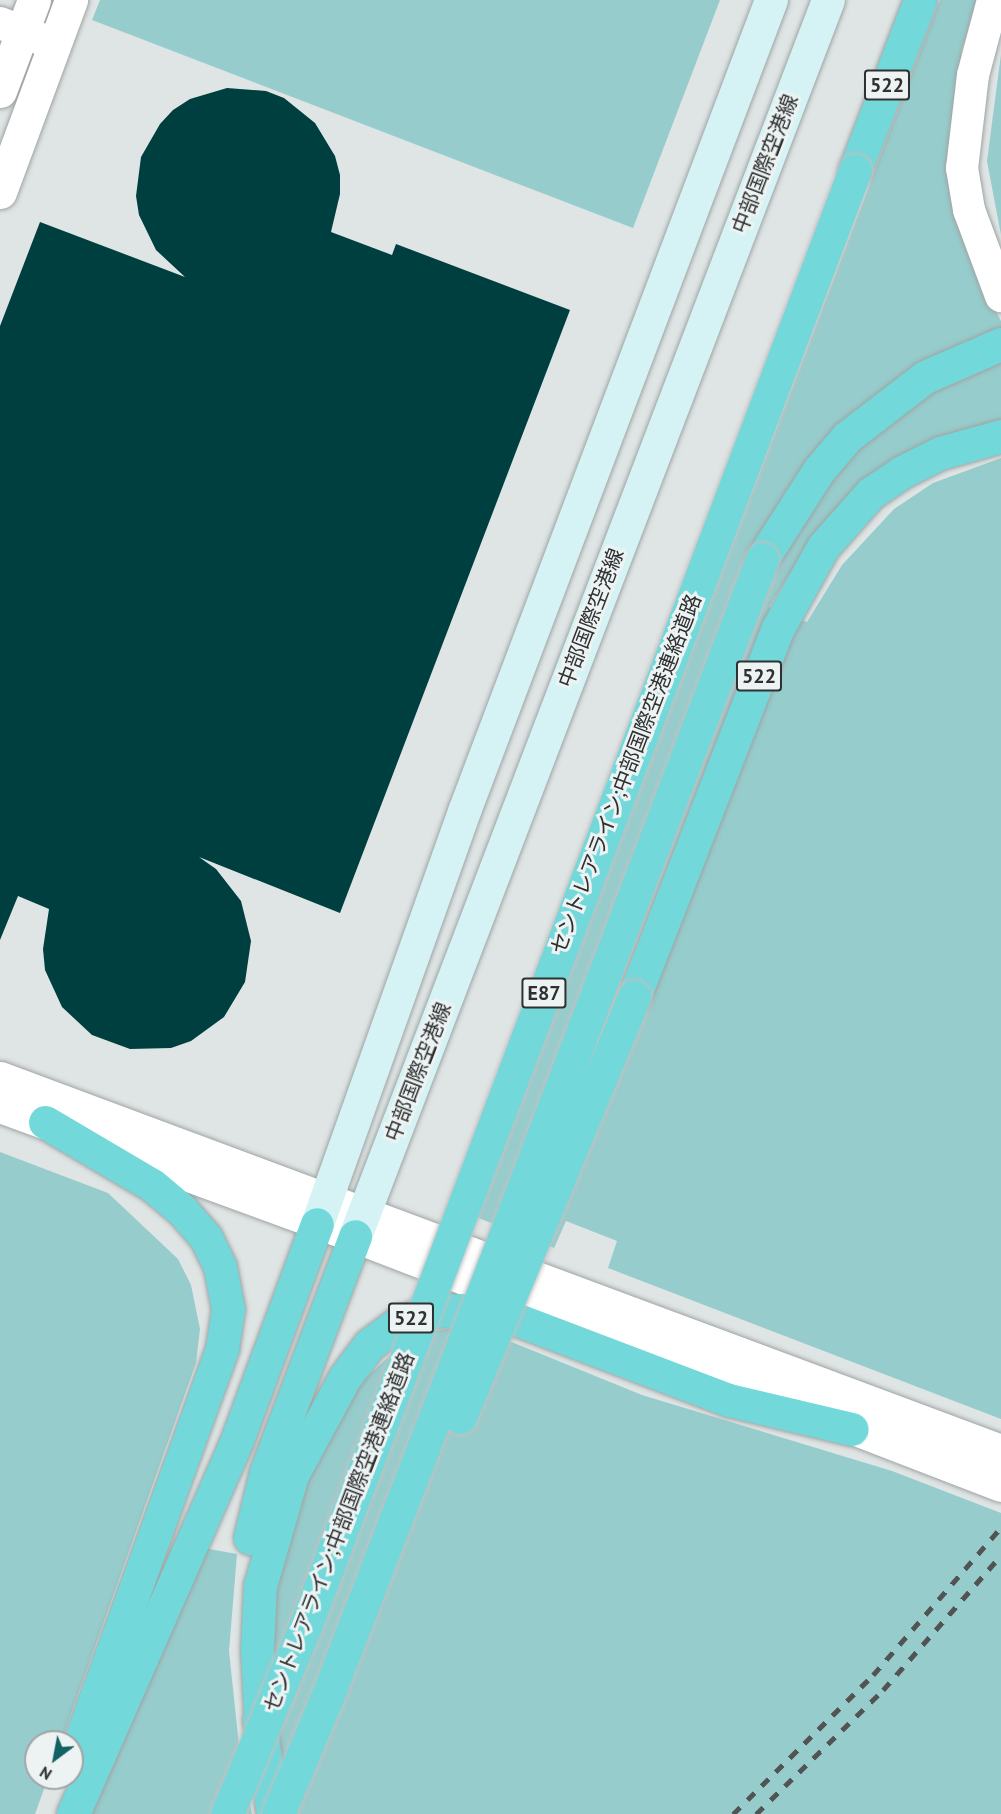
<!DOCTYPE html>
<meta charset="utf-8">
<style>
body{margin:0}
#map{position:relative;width:1001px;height:1814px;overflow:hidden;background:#dfe4e4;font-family:"PT Sans","Noto Sans JP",sans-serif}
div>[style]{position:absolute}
.green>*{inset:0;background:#97cccc}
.building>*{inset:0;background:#003f40}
.roads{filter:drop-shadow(0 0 2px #9fa4a4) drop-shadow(0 0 2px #9fa4a4)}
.minor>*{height:32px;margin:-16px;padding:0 16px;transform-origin:16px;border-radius:16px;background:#fff}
.tertiary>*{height:33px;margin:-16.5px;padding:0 16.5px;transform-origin:16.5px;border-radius:16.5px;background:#fff}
.secondary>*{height:33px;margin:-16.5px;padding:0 16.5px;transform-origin:16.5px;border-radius:16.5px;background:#d5f3f4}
.motorway>*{height:33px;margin:-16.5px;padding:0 16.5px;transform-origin:16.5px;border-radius:16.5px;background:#72d8da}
.rail>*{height:4.5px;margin-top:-2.25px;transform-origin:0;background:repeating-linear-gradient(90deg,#525454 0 10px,transparent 0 20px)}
.bridges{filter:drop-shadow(0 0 2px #c1c1c1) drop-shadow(0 0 2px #c1c1c1)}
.motorway-bridge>*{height:33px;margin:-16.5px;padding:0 16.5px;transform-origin:16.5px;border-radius:16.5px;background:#72d8da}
span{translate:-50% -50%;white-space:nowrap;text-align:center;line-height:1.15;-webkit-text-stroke:6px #edf2f2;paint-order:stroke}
.shield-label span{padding:2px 4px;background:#edf2f2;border:2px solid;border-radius:4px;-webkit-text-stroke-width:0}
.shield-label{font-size:20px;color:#2f3131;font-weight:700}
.street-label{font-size:21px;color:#2f3131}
.north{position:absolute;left:24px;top:1730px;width:60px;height:60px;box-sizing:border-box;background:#edf2f2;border:2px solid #a1a5a5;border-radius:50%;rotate:212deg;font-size:16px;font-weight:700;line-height:24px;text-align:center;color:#2f3131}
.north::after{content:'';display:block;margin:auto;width:21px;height:27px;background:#116263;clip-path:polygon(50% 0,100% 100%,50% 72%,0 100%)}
</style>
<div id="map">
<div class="green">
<div style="clip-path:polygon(100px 0,720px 0,633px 228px,92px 20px)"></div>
<div style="clip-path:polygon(940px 0,977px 0,962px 49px,950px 155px,960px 230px,972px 264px,1001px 321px,1001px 423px,796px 563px,769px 607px,807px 622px,842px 565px,894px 509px,933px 483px,1001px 458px,1001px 1419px,608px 1268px,617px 1241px,566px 1221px,554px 1248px,476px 1217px)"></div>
<div style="clip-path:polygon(1001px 54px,1001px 235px,987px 161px)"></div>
<div style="clip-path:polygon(0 1152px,108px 1193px,178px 1259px,191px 1285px,200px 1329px,196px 1363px,61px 1742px,36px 1742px,36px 1778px,48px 1778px,35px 1814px,0 1814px)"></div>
<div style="clip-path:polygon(454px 1328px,480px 1329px,642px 1395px,892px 1471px,1001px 1513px,1001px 1814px,292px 1814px,276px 1718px,270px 1648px,272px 1598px,310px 1464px,355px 1388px,386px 1359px,429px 1332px)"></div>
<div style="clip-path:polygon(204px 1548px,237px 1554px,229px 1651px,240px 1755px,252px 1814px,91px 1814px)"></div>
</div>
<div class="building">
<div style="clip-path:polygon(227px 88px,266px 91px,284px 98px,315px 123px,335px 156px,340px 175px,340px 194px,331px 232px,392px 255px,396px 244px,570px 310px,340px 913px,199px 857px,216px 869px,241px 901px,251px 941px,245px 982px,224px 1017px,191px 1041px,171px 1048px,130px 1049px,92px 1035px,62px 1007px,45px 970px,43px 949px,49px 909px,18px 896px,0 940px,0 326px,40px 222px,185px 277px,156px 250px,139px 215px,136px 196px,141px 157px,160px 124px,173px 110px,190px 99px)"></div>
</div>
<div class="roads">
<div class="minor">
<div style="left:993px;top:0;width:78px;rotate:104.9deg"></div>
<div style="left:973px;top:75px;width:94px;rotate:96.7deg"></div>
<div style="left:962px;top:168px;width:43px;rotate:80.5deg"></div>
<div style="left:969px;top:210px;width:92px;rotate:69.6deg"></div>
<div style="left:0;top:23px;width:58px;rotate:21.3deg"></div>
</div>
<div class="tertiary">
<div style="left:0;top:91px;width:97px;rotate:-69.5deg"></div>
<div style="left:0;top:192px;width:205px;rotate:-69.7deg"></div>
<div style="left:0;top:1078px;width:1068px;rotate:20.44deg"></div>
<div style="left:0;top:1106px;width:378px;rotate:20.1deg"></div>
<div style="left:355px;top:1236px;width:692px;rotate:21.08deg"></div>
</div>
<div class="secondary">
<div style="left:317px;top:1224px;width:438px;rotate:-70.4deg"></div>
<div style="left:464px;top:811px;width:867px;rotate:-69.27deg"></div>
<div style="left:355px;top:1236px;width:1323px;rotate:-69.06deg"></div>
</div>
<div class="motorway">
<div style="left:855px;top:170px;width:182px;rotate:-69.1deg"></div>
<div style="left:762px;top:559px;width:106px;rotate:-57.4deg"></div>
<div style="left:819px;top:470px;width:43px;rotate:-49.7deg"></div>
<div style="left:847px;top:437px;width:98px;rotate:-37.6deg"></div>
<div style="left:925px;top:377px;width:83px;rotate:-23.5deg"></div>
<div style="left:634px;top:997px;width:396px;rotate:-68.7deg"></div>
<div style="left:778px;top:628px;width:93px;rotate:-60.9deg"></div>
<div style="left:823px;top:547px;width:72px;rotate:-48.4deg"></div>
<div style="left:871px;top:493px;width:37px;rotate:-34deg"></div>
<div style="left:902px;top:472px;width:42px;rotate:-26.6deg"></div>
<div style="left:940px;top:453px;width:63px;rotate:-15.6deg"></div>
<div style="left:45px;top:1122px;width:124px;rotate:30.5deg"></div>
<div style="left:152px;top:1185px;width:38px;rotate:40deg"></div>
<div style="left:181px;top:1209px;width:38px;rotate:49deg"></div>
<div style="left:206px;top:1238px;width:32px;rotate:64deg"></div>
<div style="left:220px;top:1267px;width:43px;rotate:79.2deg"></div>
<div style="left:228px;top:1309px;width:40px;rotate:98.5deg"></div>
<div style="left:222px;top:1349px;width:441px;rotate:109.9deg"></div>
<div style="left:250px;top:1538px;width:68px;rotate:-76.4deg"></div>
<div style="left:266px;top:1472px;width:252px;rotate:-69.3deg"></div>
<div style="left:259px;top:1719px;width:96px;rotate:81.6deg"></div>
<div style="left:261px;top:1728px;width:79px;rotate:-92.9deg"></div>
<div style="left:257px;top:1649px;width:63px;rotate:-87.3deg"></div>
<div style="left:260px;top:1586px;width:116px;rotate:-73.9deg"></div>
<div style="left:292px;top:1475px;width:111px;rotate:-61.6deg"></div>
<div style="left:345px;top:1377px;width:40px;rotate:-53deg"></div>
<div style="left:369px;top:1345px;width:38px;rotate:-37deg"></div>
<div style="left:399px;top:1322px;width:37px;rotate:-17deg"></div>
<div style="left:434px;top:1311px;width:29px;rotate:-2deg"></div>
<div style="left:463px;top:1310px;width:56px;rotate:10.3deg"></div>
<div style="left:518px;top:1320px;width:226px;rotate:20.8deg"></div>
<div style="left:729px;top:1400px;width:126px;rotate:13.3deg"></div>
<div style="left:73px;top:1814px;width:408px;rotate:-66.3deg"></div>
<div style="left:237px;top:1440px;width:230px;rotate:-69.7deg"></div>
</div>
</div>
<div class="rail">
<div style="left:733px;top:1814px;width:197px;rotate:-44.8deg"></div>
<div style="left:873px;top:1675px;width:196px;rotate:-49.1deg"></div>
<div style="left:756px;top:1814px;width:177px;rotate:-44.3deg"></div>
<div style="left:883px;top:1690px;width:179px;rotate:-48.8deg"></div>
</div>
<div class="bridges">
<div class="motorway-bridge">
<div style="left:460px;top:1417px;width:455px;rotate:-67.5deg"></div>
<div style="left:227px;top:1814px;width:203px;rotate:-67.4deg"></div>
<div style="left:305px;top:1627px;width:1557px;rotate:-69.32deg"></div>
<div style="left:278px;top:1814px;width:124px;rotate:-67.2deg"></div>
<div style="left:326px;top:1700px;width:511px;rotate:-68.91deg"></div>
<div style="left:510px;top:1223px;width:710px;rotate:-69.22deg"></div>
</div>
</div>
<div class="shield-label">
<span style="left:887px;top:85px">522</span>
<span style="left:759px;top:676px">522</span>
<span style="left:544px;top:993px">E87</span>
<span style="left:411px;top:1318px">522</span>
</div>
<div class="street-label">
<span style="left:765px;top:164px;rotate:-69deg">中部国際空港線</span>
<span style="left:591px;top:618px;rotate:-69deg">中部国際空港線</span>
<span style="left:626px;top:774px;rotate:-69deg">セントレアライン;中部国際空港連絡道路</span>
<span style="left:418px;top:1072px;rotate:-69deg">中部国際空港線</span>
<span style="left:339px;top:1532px;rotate:-69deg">セントレアライン;中部国際空港連絡道路</span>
</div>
<div class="north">N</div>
</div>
